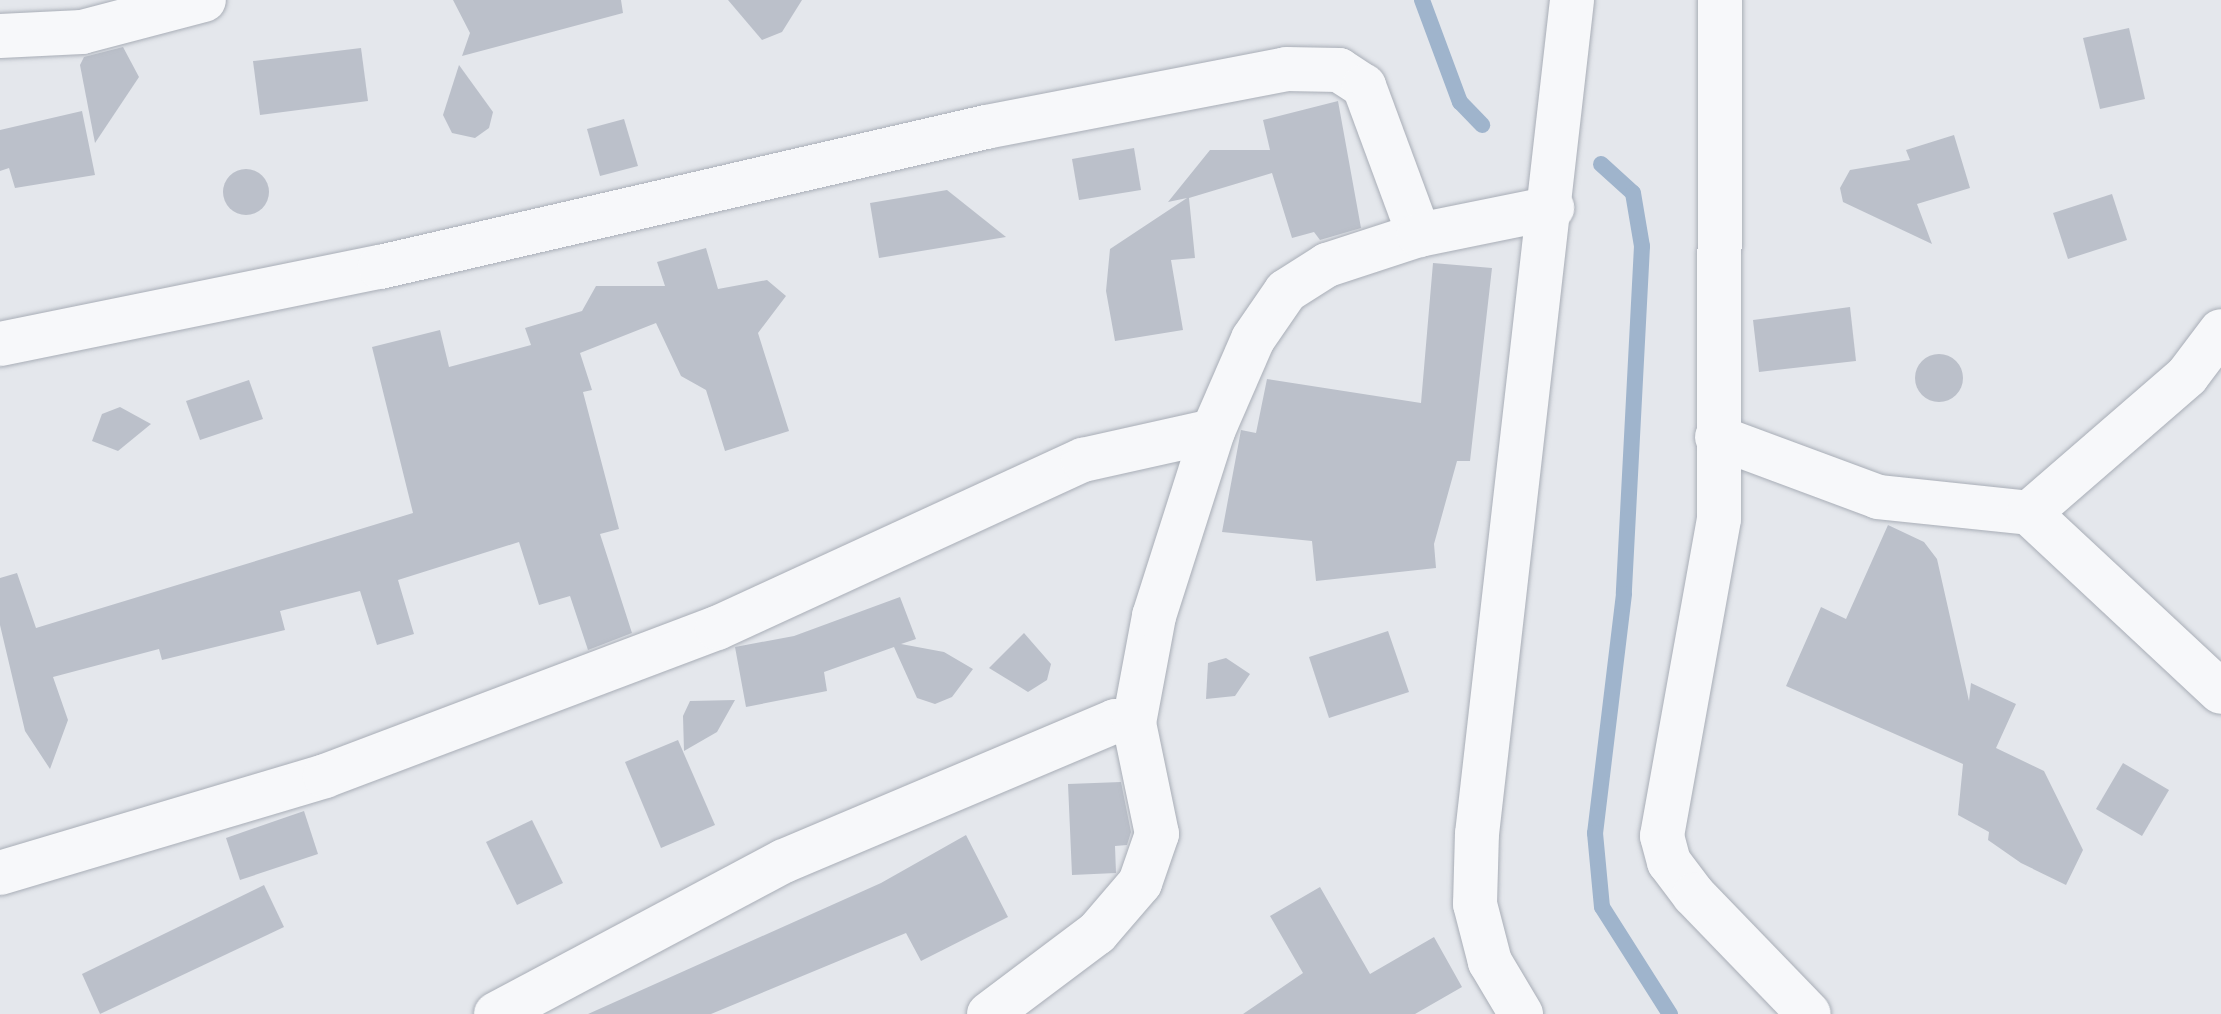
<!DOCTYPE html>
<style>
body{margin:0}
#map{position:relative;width:2221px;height:1014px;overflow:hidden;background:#e4e7ec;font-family:Raleway,sans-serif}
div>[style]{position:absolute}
.stream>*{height:16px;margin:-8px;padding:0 8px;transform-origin:8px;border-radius:8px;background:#9fb4cc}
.building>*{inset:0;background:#bbc0ca}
.round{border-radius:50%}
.roads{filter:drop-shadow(0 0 2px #a9aeb7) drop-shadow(0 0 2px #a9aeb7)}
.minor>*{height:44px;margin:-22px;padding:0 22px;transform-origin:22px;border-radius:22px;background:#f7f8fa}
span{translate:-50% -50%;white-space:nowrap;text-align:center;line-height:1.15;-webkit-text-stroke:6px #f4f6f9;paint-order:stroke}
</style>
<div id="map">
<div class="stream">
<div style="left:1422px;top:0;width:109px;rotate:69.6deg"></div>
<div style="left:1460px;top:102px;width:32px;rotate:46deg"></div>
<div style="left:1601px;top:164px;width:43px;rotate:42.2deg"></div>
<div style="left:1633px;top:193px;width:54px;rotate:80.4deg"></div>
<div style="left:1642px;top:246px;width:348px;rotate:93deg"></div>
<div style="left:1624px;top:594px;width:241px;rotate:96.9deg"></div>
<div style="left:1595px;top:833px;width:74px;rotate:84.6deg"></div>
<div style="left:1602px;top:907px;width:127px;rotate:57.6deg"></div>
</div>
<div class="building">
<div style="clip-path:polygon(453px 0,621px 0,623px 13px,462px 56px,470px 33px)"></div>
<div style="clip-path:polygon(728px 0,802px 0,782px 32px,762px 40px)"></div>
<div style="clip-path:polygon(2129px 28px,2145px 99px,2100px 109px,2083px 38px)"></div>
<div style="clip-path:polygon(123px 47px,139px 77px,95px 143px,80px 65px,84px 57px)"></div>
<div style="clip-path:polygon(361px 48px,368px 101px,260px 115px,253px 61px)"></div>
<div style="clip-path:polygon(459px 65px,493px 112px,489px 128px,475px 138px,452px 133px,443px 115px)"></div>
<div style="clip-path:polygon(1338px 101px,1361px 228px,1320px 240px,1314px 232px,1292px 238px,1272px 173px,1189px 198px,1195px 258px,1171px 260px,1183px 330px,1115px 341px,1106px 291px,1110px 249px,1187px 198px,1168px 202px,1210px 150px,1270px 150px,1263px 120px)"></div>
<div style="clip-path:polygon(82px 111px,95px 175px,15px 188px,9px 168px,0 171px,0 130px)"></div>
<div style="clip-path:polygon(624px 119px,638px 166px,600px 176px,587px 129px)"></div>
<div style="clip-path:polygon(1954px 135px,1970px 188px,1917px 204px,1932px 244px,1843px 202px,1840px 188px,1850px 170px,1910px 160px,1906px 150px)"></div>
<div style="clip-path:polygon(1134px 148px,1141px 190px,1079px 200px,1072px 159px)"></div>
<div class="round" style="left:223px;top:169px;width:46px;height:46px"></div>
<div style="clip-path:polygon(947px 190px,1006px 237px,879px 258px,870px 203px)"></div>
<div style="clip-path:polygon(2112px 194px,2127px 240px,2068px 259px,2053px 213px)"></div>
<div style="clip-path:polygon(706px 248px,718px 289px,767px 280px,786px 296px,758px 333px,789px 431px,725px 451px,706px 390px,681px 376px,656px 323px,580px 353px,592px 390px,583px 392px,619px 529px,600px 534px,632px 633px,588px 650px,570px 596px,539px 605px,519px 542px,398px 580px,414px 634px,377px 645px,360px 591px,280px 611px,285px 630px,162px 660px,159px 649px,53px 677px,68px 720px,50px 769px,25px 731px,0 625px,0 578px,17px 573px,36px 628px,413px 513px,372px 347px,440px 330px,449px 367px,531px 345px,525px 328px,582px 311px,596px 286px,665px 286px,657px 262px)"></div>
<div style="clip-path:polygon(1433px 263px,1492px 268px,1470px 461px,1457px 461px,1434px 544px,1436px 568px,1316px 581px,1312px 541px,1222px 532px,1241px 430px,1256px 433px,1267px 379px,1421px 403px)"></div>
<div style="clip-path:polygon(1850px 307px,1856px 361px,1759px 372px,1753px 320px)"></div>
<div class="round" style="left:1915px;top:354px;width:48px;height:48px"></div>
<div style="clip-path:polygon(249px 380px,263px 419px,200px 440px,186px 401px)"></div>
<div style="clip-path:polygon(120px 407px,151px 424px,118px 451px,92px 441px,102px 414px)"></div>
<div style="clip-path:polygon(1888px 525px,1924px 542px,1937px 559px,1969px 701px,1971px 683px,2016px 704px,1996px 748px,2044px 771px,2083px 850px,2066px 885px,2021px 863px,1988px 840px,1989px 832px,1958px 815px,1963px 764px,1786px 686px,1821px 607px,1846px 619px)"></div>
<div style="clip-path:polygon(900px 597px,916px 639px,901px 644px,944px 652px,973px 669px,952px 697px,935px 704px,917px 698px,894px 647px,824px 672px,827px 691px,746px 707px,735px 647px,794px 636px)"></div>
<div style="clip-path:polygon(1388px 631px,1409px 692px,1329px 718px,1309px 657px)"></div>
<div style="clip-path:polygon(1024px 633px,1051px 664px,1047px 680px,1028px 692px,989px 668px)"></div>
<div style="clip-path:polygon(1226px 658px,1250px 674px,1235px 696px,1206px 699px,1208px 663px)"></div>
<div style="clip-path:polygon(735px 700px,717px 732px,684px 751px,683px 716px,690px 701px)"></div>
<div style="clip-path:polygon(678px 740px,715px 825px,661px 848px,625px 762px)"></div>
<div style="clip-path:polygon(2123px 763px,2169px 790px,2142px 836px,2096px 809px)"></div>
<div style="clip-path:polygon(1121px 782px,1131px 832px,1127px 845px,1115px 846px,1116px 873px,1072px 875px,1068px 784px)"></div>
<div style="clip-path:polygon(304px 811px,318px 854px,240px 880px,226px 838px)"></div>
<div style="clip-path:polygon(532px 820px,563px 883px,517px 905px,486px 842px)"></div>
<div style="clip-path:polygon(966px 835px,1008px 917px,921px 961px,906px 933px,711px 1014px,588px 1014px,881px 883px)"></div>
<div style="clip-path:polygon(264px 885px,284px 927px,100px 1014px,82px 974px)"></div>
<div style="clip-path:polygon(1320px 887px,1370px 974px,1434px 937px,1462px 987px,1415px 1014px,1243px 1014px,1303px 973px,1270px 916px)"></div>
</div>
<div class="roads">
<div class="minor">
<div style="left:1720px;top:0;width:519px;rotate:90.11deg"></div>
<div style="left:1719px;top:519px;width:322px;rotate:100.2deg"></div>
<div style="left:1662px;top:836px;width:27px;rotate:75deg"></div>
<div style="left:1669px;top:862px;width:41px;rotate:52.9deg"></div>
<div style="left:1694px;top:895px;width:165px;rotate:46deg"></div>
<div style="left:0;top:36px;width:82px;rotate:-2.8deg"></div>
<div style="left:82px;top:32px;width:126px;rotate:-14.7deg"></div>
<div style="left:0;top:344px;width:388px;rotate:-11.5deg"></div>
<div style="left:380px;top:267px;width:622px;rotate:-13.01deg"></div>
<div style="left:986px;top:127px;width:306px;rotate:-10.9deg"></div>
<div style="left:1286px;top:69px;width:53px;rotate:1.1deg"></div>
<div style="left:1339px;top:70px;width:30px;rotate:33deg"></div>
<div style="left:1364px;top:86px;width:159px;rotate:69.7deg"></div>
<div style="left:1717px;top:437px;width:172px;rotate:20.4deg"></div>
<div style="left:1878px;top:497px;width:152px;rotate:6deg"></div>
<div style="left:2029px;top:513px;width:209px;rotate:-40.9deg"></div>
<div style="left:2187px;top:376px;width:56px;rotate:-52.9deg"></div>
<div style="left:2029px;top:513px;width:262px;rotate:43deg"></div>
<div style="left:0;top:873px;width:339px;rotate:-16.6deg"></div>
<div style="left:325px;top:776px;width:419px;rotate:-20.7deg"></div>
<div style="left:717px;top:628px;width:403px;rotate:-24.7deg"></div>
<div style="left:1083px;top:460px;width:133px;rotate:-12.6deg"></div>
<div style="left:496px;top:1014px;width:326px;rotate:-28deg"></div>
<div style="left:784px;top:861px;width:359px;rotate:-22.9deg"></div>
<div style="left:1115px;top:721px;width:19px;rotate:6deg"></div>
<div style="left:989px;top:1014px;width:135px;rotate:-36.9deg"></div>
<div style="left:1097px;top:933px;width:66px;rotate:-49.3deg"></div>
<div style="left:1140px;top:883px;width:52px;rotate:-70.9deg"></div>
<div style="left:1157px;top:834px;width:113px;rotate:-101.7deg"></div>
<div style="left:1134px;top:723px;width:109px;rotate:-79.4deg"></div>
<div style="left:1154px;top:616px;width:194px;rotate:-72.3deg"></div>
<div style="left:1213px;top:431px;width:100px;rotate:-66.5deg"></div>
<div style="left:1253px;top:339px;width:58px;rotate:-55.5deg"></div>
<div style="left:1286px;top:291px;width:49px;rotate:-32.4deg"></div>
<div style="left:1327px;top:265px;width:97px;rotate:-18.1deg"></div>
<div style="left:1419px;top:235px;width:136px;rotate:-11.5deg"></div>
<div style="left:1521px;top:1014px;width:61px;rotate:-120.8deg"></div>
<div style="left:1490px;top:962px;width:60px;rotate:-104.5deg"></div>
<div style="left:1475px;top:904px;width:70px;rotate:-88.4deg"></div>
<div style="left:1477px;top:834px;width:839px;rotate:-83.5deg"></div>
</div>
</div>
</div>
